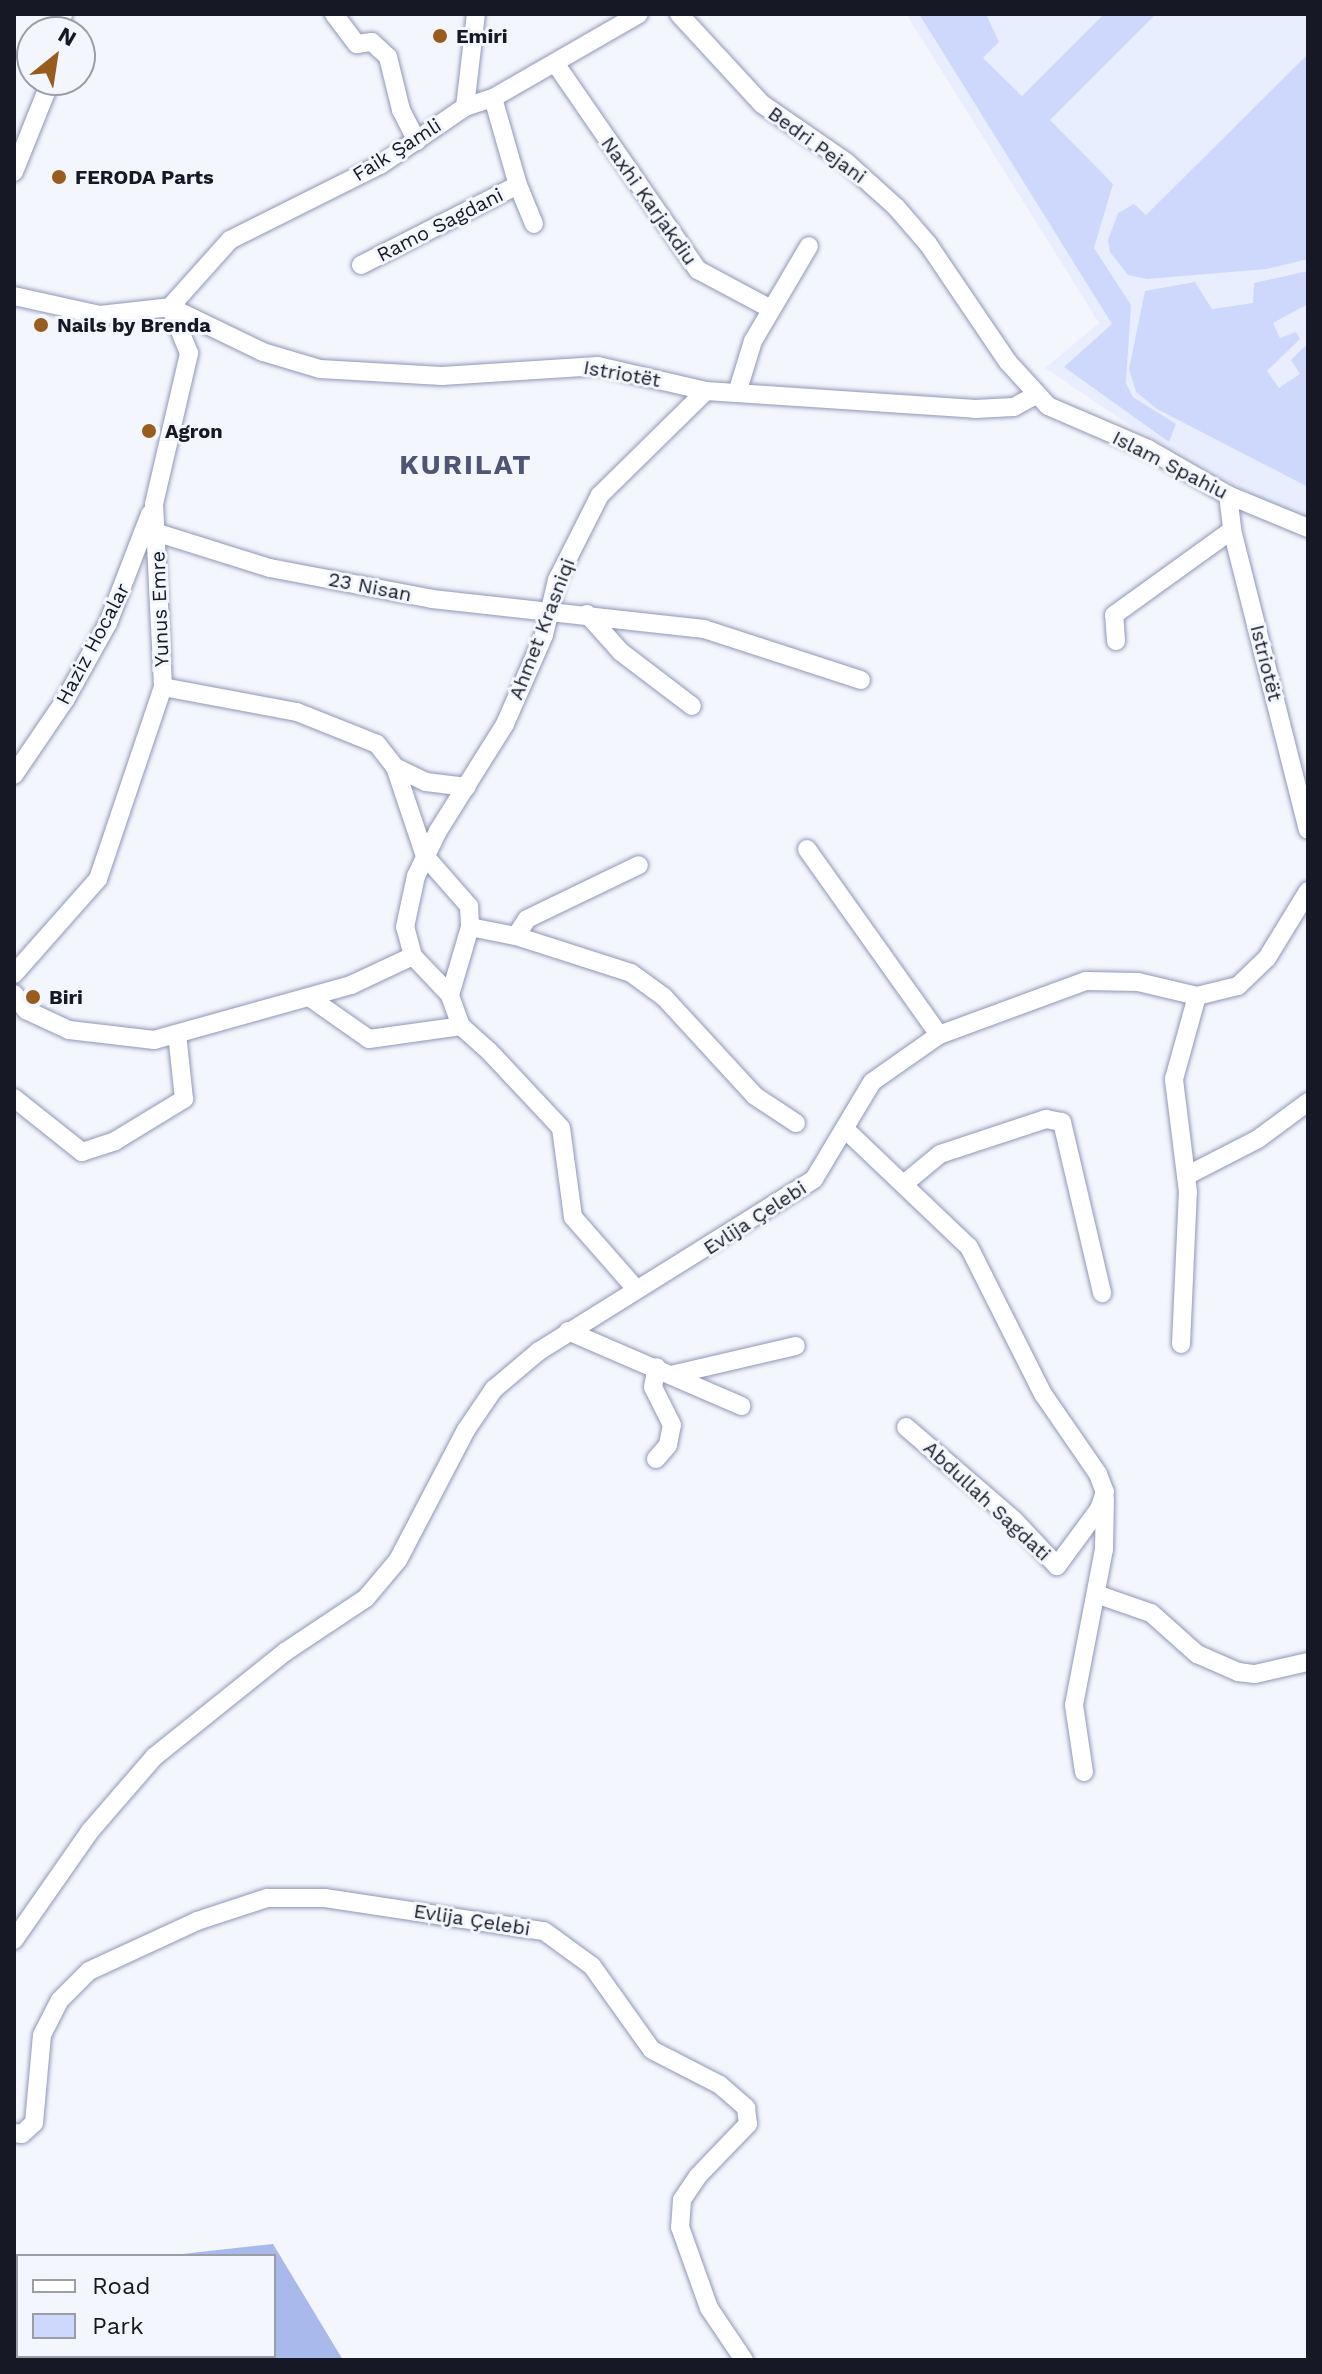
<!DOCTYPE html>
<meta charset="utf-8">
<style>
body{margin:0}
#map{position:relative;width:1322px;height:2374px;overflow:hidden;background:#f4f6fd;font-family:"Work Sans",sans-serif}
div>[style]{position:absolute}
.built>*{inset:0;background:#e9eeff}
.green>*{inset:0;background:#ced8fc}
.forest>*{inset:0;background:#aab9eb}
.roads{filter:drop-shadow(0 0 2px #8e97b7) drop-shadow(0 0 2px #8e97b7)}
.minor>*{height:18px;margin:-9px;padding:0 9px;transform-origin:9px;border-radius:9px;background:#fff}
.dots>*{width:22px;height:22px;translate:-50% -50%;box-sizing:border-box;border:4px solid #f4f6fd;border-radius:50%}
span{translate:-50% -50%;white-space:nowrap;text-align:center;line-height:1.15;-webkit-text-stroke:6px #f4f6fd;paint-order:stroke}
.poi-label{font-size:20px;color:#161925;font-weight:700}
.left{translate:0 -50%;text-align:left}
.street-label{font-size:20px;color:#161925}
.district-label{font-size:28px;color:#4e5673;font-weight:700;letter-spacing:2px}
.frame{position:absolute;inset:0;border:16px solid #161925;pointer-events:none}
.legend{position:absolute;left:16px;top:2254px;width:260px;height:104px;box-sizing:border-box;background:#f4f6fd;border:2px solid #9b9ea7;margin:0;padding:10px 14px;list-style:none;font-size:24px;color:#161925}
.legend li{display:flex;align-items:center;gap:16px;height:40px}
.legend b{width:40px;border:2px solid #9b9ea7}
.north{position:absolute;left:16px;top:16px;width:80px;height:80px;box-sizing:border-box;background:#f4f6fd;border:2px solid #9b9ea7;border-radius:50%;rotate:30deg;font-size:22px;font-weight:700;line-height:32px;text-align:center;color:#161925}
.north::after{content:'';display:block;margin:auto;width:28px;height:36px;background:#985c1e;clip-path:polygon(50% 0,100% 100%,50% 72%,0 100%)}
</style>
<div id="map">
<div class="built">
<div style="clip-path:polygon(906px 14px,1308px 14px,1308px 520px,1278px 510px,1134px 428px,1045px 368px,1099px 323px)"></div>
</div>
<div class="green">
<div style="clip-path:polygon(919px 14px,986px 14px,999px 42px,983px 58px,1022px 96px,1104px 14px,1156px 14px,1050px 120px,1113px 184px,1094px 248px,1131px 305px,1126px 383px,1133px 397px,1176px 424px,1169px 442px,1064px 367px,1112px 324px)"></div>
<div style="clip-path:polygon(1308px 54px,1308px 259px,1267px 269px,1147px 279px,1128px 275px,1110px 252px,1108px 240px,1118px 213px,1134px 204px,1146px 215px)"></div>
<div style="clip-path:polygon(1308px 271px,1308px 304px,1273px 323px,1280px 338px,1296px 332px,1300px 339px,1267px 371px,1279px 388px,1300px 374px,1291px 360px,1305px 346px,1308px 350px,1308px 487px,1157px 409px,1136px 392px,1129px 369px,1145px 291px,1195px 282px,1212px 309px,1253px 303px,1254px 283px)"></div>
</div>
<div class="forest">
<div style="clip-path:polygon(273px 2244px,343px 2360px,64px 2360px,64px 2356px,274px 2356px,274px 2256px,164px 2256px)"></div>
</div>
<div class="roads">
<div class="minor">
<div style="left:334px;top:14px;width:38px;rotate:53deg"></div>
<div style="left:357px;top:44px;width:15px;rotate:-8deg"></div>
<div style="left:372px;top:42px;width:22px;rotate:43deg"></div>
<div style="left:388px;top:57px;width:55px;rotate:76.2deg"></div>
<div style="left:401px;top:110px;width:35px;rotate:63deg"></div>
<div style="left:679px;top:14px;width:122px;rotate:47.3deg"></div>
<div style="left:762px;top:104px;width:102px;rotate:34.6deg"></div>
<div style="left:846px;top:162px;width:67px;rotate:42deg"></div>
<div style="left:896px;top:207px;width:49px;rotate:49.1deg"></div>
<div style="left:928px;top:244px;width:143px;rotate:55.9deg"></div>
<div style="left:1008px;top:362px;width:59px;rotate:47.7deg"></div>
<div style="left:1048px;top:406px;width:109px;rotate:23.3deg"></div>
<div style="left:1148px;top:449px;width:92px;rotate:29.9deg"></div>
<div style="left:1228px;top:495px;width:87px;rotate:22.4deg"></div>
<div style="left:60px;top:32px;width:18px;rotate:-81deg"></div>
<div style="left:555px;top:63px;width:252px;rotate:55.4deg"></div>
<div style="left:698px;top:270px;width:83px;rotate:28.1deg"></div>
<div style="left:493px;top:98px;width:91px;rotate:74deg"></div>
<div style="left:465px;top:107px;width:94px;rotate:-83.3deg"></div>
<div style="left:14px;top:172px;width:99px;rotate:-68.1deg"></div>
<div style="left:361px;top:265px;width:176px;rotate:-27deg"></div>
<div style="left:518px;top:185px;width:42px;rotate:67.7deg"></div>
<div style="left:14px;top:296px;width:88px;rotate:12.5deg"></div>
<div style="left:100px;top:315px;width:70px;rotate:-6.5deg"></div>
<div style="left:170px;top:307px;width:103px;rotate:25.8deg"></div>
<div style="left:263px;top:352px;width:59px;rotate:16.6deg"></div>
<div style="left:320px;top:369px;width:122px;rotate:3.3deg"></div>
<div style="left:442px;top:376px;width:156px;rotate:-3.7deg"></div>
<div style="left:598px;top:366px;width:111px;rotate:13deg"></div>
<div style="left:706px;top:391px;width:270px;rotate:3.8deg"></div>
<div style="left:975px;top:409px;width:39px;rotate:-3deg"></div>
<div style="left:1014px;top:407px;width:25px;rotate:-29deg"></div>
<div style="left:170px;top:307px;width:90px;rotate:-48.2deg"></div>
<div style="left:230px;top:240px;width:168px;rotate:-26.6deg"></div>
<div style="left:380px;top:165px;width:103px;rotate:-34.3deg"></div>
<div style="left:465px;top:107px;width:29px;rotate:-18deg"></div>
<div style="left:493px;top:98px;width:168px;rotate:-29.9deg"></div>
<div style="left:737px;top:393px;width:54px;rotate:-72.9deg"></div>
<div style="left:753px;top:341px;width:110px;rotate:-59.5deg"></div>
<div style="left:1228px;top:495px;width:35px;rotate:83deg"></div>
<div style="left:1232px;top:530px;width:309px;rotate:75.8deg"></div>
<div style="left:158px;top:533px;width:117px;rotate:17.4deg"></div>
<div style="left:270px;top:568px;width:165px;rotate:10.8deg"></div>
<div style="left:432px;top:599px;width:274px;rotate:6.3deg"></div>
<div style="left:704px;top:629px;width:165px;rotate:18deg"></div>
<div style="left:587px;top:614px;width:51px;rotate:48.2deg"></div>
<div style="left:621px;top:652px;width:89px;rotate:37.3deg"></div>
<div style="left:1116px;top:641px;width:26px;rotate:-94deg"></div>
<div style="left:1114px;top:615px;width:145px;rotate:-35.8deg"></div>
<div style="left:163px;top:687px;width:136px;rotate:10.6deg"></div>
<div style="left:297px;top:712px;width:86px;rotate:21.8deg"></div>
<div style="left:377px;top:744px;width:29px;rotate:52deg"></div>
<div style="left:395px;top:767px;width:94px;rotate:71.4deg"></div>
<div style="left:425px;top:856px;width:67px;rotate:48.7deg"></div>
<div style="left:469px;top:906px;width:21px;rotate:87deg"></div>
<div style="left:470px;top:927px;width:71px;rotate:106.4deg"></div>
<div style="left:395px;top:767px;width:34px;rotate:26deg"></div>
<div style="left:426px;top:782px;width:41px;rotate:7deg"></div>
<div style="left:14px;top:775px;width:91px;rotate:-55.8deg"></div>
<div style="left:65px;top:700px;width:88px;rotate:-60.8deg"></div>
<div style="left:108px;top:623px;width:117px;rotate:-68.9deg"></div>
<div style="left:807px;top:849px;width:228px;rotate:54.6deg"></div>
<div style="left:470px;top:927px;width:47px;rotate:11.1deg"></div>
<div style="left:516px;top:936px;width:20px;rotate:-57deg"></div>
<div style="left:527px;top:919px;width:124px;rotate:-25.7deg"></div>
<div style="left:516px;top:936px;width:121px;rotate:17.8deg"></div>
<div style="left:631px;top:973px;width:41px;rotate:36deg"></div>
<div style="left:664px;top:997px;width:134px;rotate:47.4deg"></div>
<div style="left:755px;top:1096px;width:49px;rotate:33.4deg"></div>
<div style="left:14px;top:974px;width:127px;rotate:-48.5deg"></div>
<div style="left:98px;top:879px;width:203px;rotate:-71.3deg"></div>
<div style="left:163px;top:687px;width:183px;rotate:-92.8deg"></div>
<div style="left:154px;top:504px;width:155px;rotate:-76.9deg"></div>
<div style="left:189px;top:353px;width:50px;rotate:-112.4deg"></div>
<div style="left:14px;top:994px;width:20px;rotate:53deg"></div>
<div style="left:26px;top:1010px;width:47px;rotate:24.9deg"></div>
<div style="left:69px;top:1030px;width:86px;rotate:6.7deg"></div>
<div style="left:154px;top:1040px;width:205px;rotate:-15.6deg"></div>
<div style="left:351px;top:985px;width:68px;rotate:-25.1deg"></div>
<div style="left:309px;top:997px;width:73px;rotate:35deg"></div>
<div style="left:369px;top:1039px;width:93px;rotate:-8deg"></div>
<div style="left:461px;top:1026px;width:38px;rotate:42deg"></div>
<div style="left:489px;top:1051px;width:105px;rotate:46.9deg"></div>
<div style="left:561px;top:1128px;width:90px;rotate:82.3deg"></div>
<div style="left:573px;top:1217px;width:96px;rotate:48.8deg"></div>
<div style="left:461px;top:1026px;width:33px;rotate:-110deg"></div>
<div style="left:450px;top:995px;width:54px;rotate:-133.5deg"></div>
<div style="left:413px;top:956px;width:30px;rotate:-105deg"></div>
<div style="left:405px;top:927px;width:52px;rotate:-77.8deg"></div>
<div style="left:416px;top:876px;width:50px;rotate:-63.9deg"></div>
<div style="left:438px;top:831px;width:126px;rotate:-57.9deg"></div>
<div style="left:505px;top:724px;width:97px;rotate:-66.3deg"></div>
<div style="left:544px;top:635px;width:57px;rotate:-76.7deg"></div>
<div style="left:557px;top:580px;width:95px;rotate:-63.2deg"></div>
<div style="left:600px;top:495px;width:148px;rotate:-44.5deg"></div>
<div style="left:14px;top:1098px;width:87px;rotate:38.5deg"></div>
<div style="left:82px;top:1152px;width:35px;rotate:-18deg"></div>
<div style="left:115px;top:1141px;width:81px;rotate:-31.3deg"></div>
<div style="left:184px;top:1099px;width:65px;rotate:-96.1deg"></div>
<div style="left:845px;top:1129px;width:171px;rotate:43.6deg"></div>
<div style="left:969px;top:1247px;width:165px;rotate:63.3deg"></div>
<div style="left:1043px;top:1394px;width:97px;rotate:55.5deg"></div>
<div style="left:1098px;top:1474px;width:19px;rotate:69deg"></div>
<div style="left:1105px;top:1492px;width:18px;rotate:109deg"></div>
<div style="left:1099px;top:1509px;width:71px;rotate:126.4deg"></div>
<div style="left:1057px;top:1566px;width:64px;rotate:-133.1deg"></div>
<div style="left:1013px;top:1519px;width:141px;rotate:-139.3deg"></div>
<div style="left:1186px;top:1176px;width:81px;rotate:-27.2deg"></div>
<div style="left:1258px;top:1139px;width:62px;rotate:-36.5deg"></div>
<div style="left:905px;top:1183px;width:45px;rotate:-39.6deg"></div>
<div style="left:940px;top:1154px;width:112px;rotate:-18.3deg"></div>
<div style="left:1046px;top:1119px;width:16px;rotate:11deg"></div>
<div style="left:1062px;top:1122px;width:176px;rotate:76.8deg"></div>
<div style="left:568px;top:1331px;width:189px;rotate:23.4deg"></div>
<div style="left:1181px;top:1344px;width:152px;rotate:-87.4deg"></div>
<div style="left:1188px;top:1192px;width:114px;rotate:-97.1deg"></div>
<div style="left:1174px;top:1079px;width:86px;rotate:-74.5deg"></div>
<div style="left:671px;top:1375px;width:128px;rotate:-13.1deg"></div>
<div style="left:656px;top:1459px;width:18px;rotate:-49deg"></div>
<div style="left:668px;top:1445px;width:20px;rotate:-79deg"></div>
<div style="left:672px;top:1425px;width:42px;rotate:-116.6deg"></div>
<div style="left:653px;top:1387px;width:20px;rotate:-79deg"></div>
<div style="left:1096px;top:1594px;width:58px;rotate:19.1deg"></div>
<div style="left:1151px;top:1613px;width:62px;rotate:41.7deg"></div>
<div style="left:1197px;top:1654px;width:45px;rotate:23.7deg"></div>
<div style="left:1238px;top:1672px;width:17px;rotate:7deg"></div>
<div style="left:1255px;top:1674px;width:54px;rotate:-12.8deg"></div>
<div style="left:1084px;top:1772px;width:68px;rotate:-98.5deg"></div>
<div style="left:1074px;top:1705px;width:159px;rotate:-79.1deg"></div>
<div style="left:1104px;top:1549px;width:50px;rotate:-88.9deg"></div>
<div style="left:14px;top:1940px;width:133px;rotate:-55.1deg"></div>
<div style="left:90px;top:1831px;width:98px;rotate:-49.1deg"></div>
<div style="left:154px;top:1757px;width:168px;rotate:-38.7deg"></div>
<div style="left:285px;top:1652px;width:97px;rotate:-33.7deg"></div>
<div style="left:366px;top:1598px;width:50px;rotate:-49.9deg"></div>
<div style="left:398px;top:1560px;width:147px;rotate:-62.4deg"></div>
<div style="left:466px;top:1430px;width:50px;rotate:-55.7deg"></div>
<div style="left:494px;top:1389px;width:59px;rotate:-40.2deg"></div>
<div style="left:539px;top:1351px;width:324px;rotate:-32deg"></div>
<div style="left:814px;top:1179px;width:113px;rotate:-59.1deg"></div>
<div style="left:872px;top:1082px;width:82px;rotate:-35deg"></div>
<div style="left:939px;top:1035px;width:157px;rotate:-20.2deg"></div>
<div style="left:1086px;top:981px;width:52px;rotate:1.1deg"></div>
<div style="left:1138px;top:982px;width:61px;rotate:13.3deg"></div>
<div style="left:1197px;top:996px;width:42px;rotate:-13.7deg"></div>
<div style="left:1238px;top:986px;width:40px;rotate:-44deg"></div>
<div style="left:1267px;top:958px;width:79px;rotate:-58.5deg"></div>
<div style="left:14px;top:2133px;width:8px;rotate:7deg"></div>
<div style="left:22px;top:2134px;width:16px;rotate:-43deg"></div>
<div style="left:34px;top:2123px;width:88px;rotate:-84.8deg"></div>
<div style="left:42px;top:2035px;width:39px;rotate:-63deg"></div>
<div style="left:60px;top:2000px;width:41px;rotate:-45deg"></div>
<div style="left:89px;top:1971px;width:119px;rotate:-24.8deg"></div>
<div style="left:197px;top:1921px;width:74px;rotate:-18.2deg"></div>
<div style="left:267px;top:1898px;width:58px"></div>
<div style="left:325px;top:1898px;width:221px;rotate:8.6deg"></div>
<div style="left:544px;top:1931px;width:59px;rotate:36.1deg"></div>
<div style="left:592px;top:1966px;width:103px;rotate:54.5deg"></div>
<div style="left:652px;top:2050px;width:76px;rotate:27.2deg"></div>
<div style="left:720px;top:2085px;width:35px;rotate:41deg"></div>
<div style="left:746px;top:2108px;width:16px;rotate:83deg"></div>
<div style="left:748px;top:2124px;width:72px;rotate:133.9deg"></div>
<div style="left:698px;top:2176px;width:29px;rotate:124deg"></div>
<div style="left:682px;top:2200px;width:27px;rotate:94deg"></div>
<div style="left:680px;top:2227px;width:86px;rotate:70.3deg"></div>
<div style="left:709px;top:2308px;width:63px;rotate:56.1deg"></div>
</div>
</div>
<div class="dots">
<div style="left:440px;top:36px;background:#985c1e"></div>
<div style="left:59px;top:177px;background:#985c1e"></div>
<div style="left:41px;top:325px;background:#985c1e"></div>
<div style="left:149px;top:431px;background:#985c1e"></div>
<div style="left:33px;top:997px;background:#985c1e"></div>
</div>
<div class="poi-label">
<span class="left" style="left:456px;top:36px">Emiri</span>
<span class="left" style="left:75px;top:177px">FERODA Parts</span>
<span class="left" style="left:57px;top:325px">Nails by Brenda</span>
<span class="left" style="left:165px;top:431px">Agron</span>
<span class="left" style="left:49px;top:997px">Biri</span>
</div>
<div class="street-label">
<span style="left:817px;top:145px;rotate:36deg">Bedri Pejani</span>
<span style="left:397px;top:150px;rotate:-32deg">Faik Şamli</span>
<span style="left:649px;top:201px;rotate:55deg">Naxhi Karjakdiu</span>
<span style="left:440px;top:225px;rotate:-27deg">Ramo Sagdani</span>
<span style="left:622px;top:374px;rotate:10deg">Istriotët</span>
<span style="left:1170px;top:465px;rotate:27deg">Islam Spahiu</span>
<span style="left:370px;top:587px;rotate:11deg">23 Nisan</span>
<span style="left:160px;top:609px;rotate:-92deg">Yunus Emre</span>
<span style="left:542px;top:629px;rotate:-69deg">Ahmet Krasniqi</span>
<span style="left:93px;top:644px;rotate:-62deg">Haziz Hocalar</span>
<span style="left:1266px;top:663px;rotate:76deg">Istriotët</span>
<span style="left:755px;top:1218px;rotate:-33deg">Evlija Çelebi</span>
<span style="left:987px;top:1501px;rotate:43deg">Abdullah Sagdati</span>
<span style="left:472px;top:1920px;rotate:9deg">Evlija Çelebi</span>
</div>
<div class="district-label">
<span style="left:466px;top:465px">KURILAT</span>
</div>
<div class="frame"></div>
<ul class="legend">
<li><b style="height:10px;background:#fff"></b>Road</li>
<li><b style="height:22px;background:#ced8fc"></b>Park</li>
</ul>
<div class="north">N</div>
</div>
